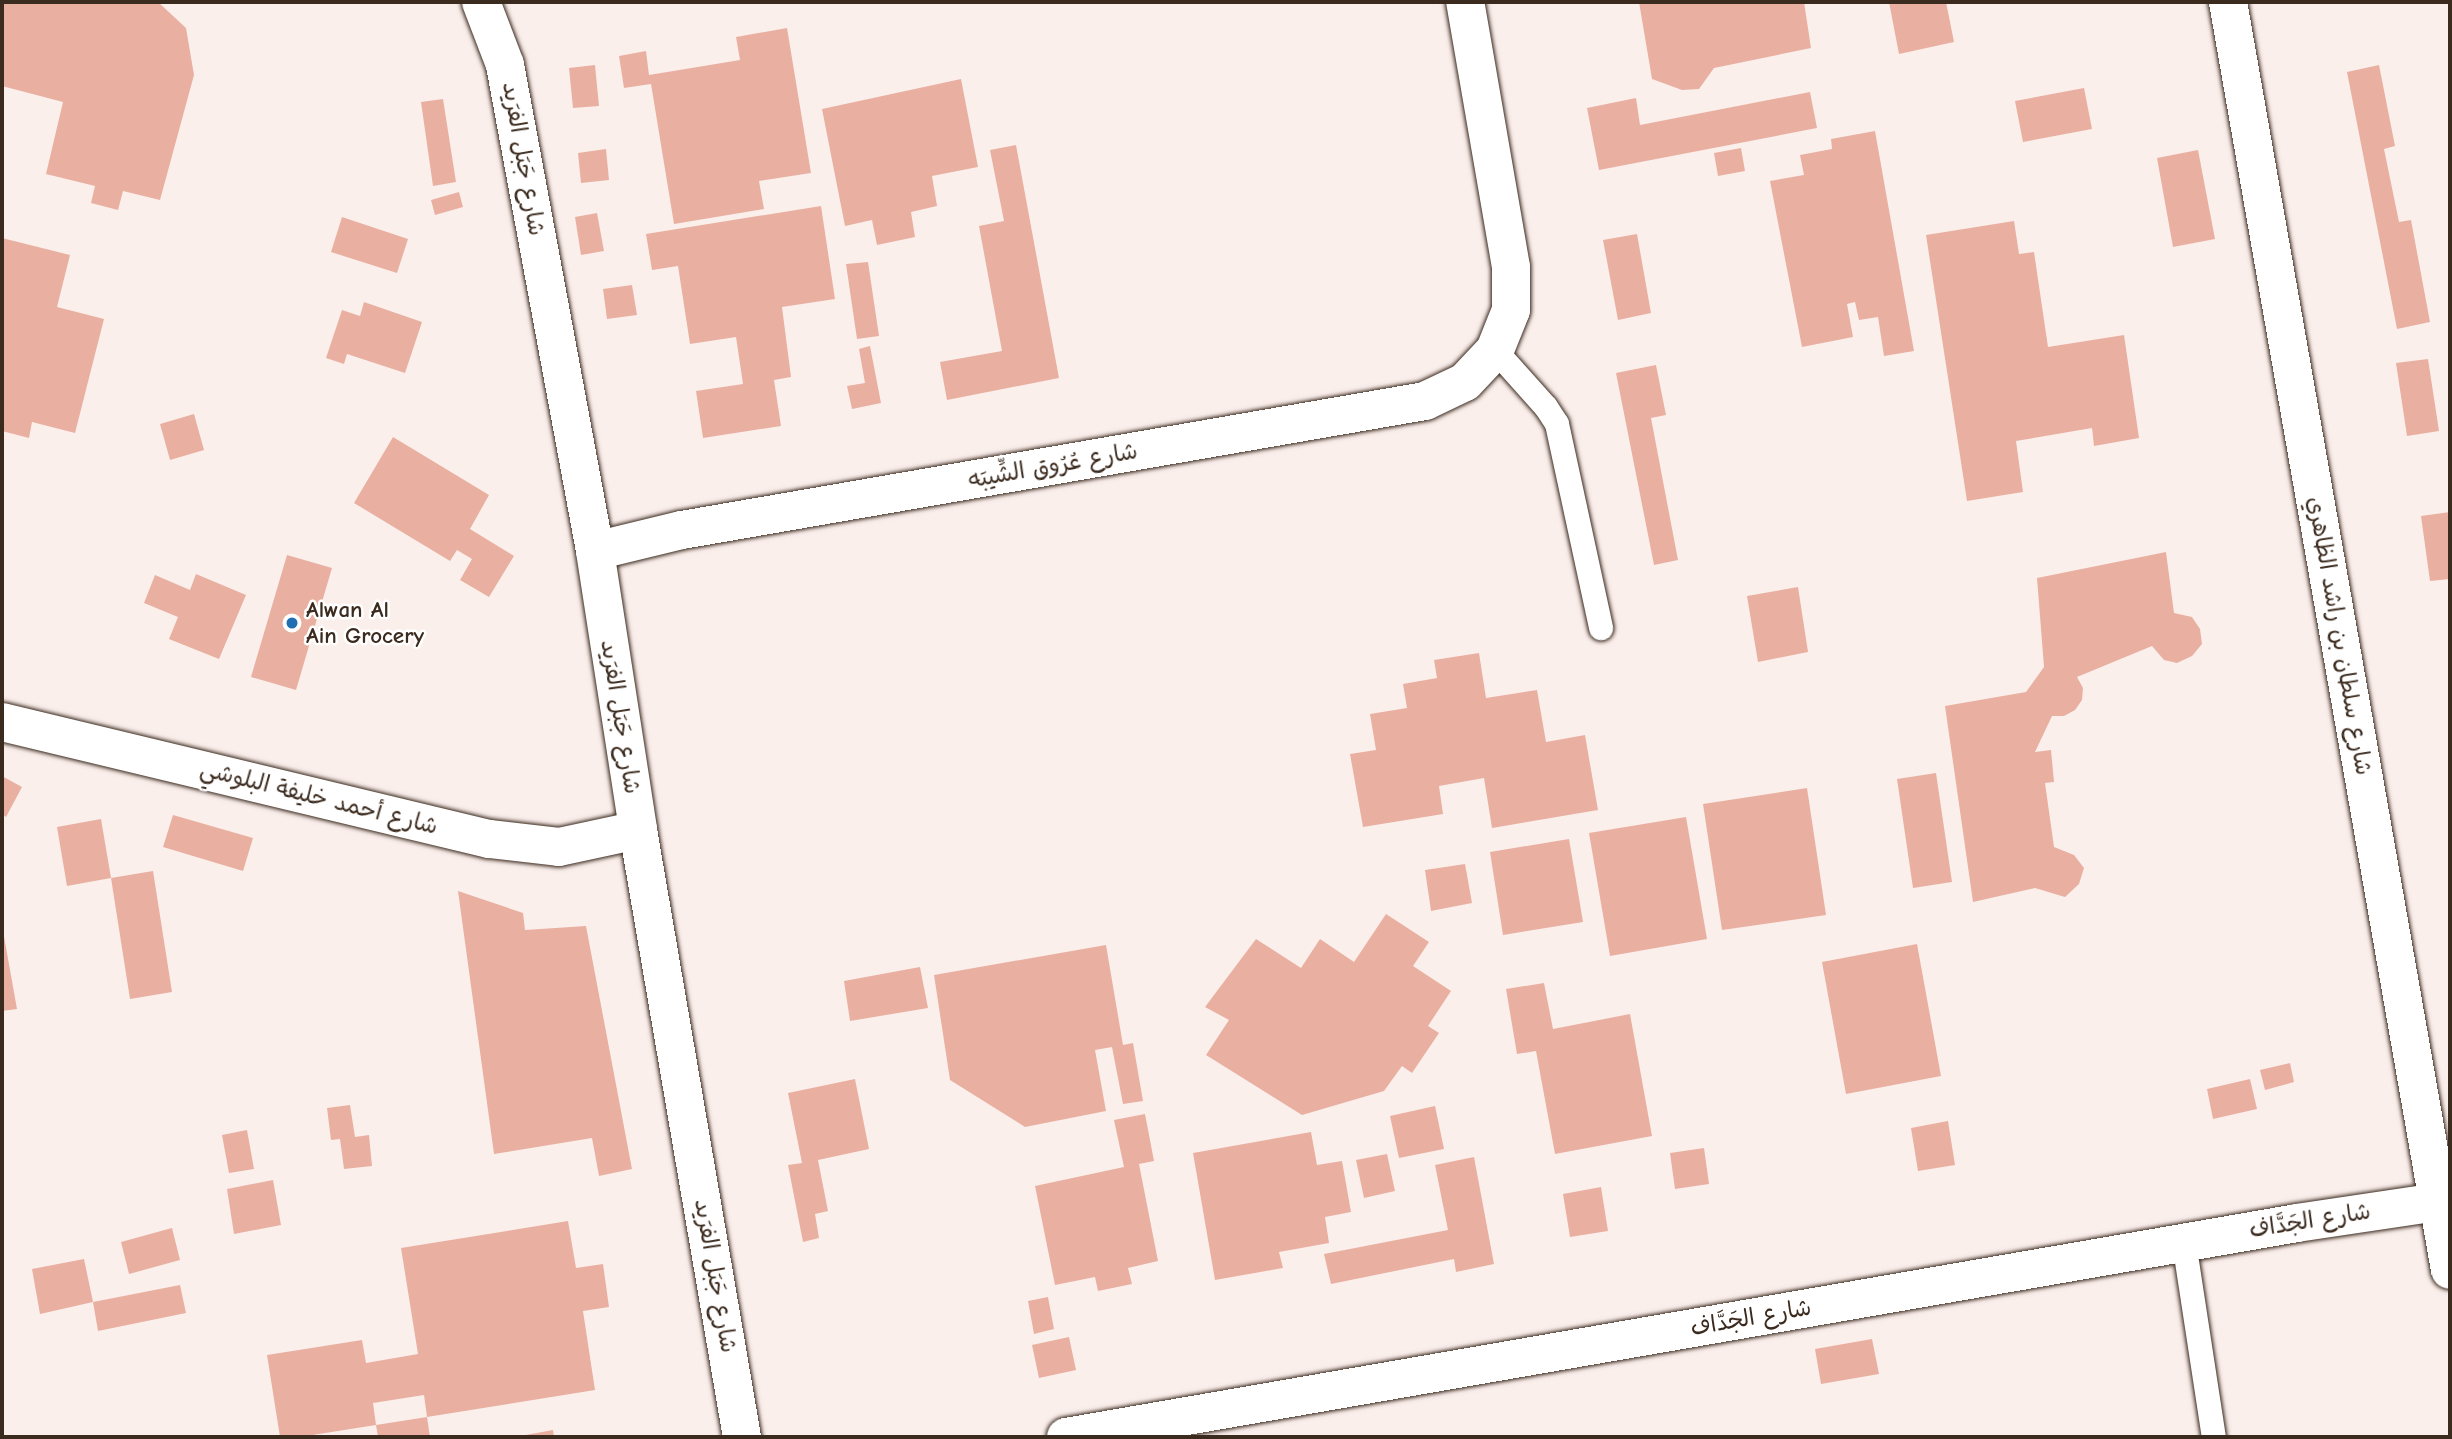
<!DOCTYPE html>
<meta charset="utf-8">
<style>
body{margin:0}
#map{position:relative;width:2452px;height:1439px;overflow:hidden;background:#fbefec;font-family:"Comic Neue","Playpen Sans Arabic",sans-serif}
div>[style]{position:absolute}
.building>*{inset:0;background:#e9b0a1}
.roads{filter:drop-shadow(0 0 2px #3b2a1e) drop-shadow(0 0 2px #3b2a1e)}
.service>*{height:24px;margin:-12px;padding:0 12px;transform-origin:12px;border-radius:12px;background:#fff}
.minor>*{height:38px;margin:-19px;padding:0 19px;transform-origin:19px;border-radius:19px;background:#fff}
.dots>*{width:19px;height:19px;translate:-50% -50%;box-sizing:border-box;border:4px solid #fff;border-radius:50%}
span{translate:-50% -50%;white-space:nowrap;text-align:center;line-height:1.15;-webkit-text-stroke:5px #fff;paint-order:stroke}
.street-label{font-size:23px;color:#3b2a1e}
.poi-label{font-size:23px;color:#3b2a1e;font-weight:700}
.left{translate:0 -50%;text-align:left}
.frame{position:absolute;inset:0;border:4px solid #3b2a1e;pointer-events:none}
</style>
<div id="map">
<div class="building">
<div style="clip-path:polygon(2px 2px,158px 2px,186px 28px,194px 75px,160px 200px,123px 191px,118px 210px,91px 203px,95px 186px,46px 174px,63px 102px,2px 86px)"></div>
<div style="clip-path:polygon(1639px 2px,1804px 2px,1811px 48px,1714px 68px,1699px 89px,1682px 90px,1652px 79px)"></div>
<div style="clip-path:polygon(1889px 2px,1946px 2px,1954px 42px,1899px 54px)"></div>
<div style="clip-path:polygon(787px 28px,811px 173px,759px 181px,764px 209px,674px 224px,651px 84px,624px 88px,619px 56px,646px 51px,649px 75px,740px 60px,736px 37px)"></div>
<div style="clip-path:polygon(595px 65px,599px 106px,573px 108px,569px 68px)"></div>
<div style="clip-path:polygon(2379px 65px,2395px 146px,2384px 149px,2399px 222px,2411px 220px,2430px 322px,2397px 329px,2347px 72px)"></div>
<div style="clip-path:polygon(961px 79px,978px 167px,932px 176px,937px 206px,911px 212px,915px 237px,877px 245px,872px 220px,845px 226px,822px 109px)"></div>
<div style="clip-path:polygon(2084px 88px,2092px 129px,2023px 142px,2015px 101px)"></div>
<div style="clip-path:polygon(1810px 92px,1817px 128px,1599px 170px,1587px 108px,1636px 98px,1640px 125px)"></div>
<div style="clip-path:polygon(443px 99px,456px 182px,433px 186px,421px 102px)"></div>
<div style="clip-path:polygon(1875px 131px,1914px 351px,1884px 356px,1878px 317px,1859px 320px,1855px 302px,1847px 304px,1853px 337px,1802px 347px,1770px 181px,1804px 175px,1800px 155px,1832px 149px,1831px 139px)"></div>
<div style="clip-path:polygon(1016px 145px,1059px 378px,947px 400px,940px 362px,1002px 351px,979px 226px,1004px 221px,990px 150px)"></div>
<div style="clip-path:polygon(1741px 148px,1745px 171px,1718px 176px,1714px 153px)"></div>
<div style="clip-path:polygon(606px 149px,609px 180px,581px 183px,578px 153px)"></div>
<div style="clip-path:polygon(2198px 150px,2215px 239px,2173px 247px,2157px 158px)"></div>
<div style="clip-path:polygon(459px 192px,463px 207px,435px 215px,431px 200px)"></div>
<div style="clip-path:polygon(821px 206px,835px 299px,782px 307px,791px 377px,774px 380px,781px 426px,703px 438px,696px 391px,743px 384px,736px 337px,690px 344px,678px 266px,652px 270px,646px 234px)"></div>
<div style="clip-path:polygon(597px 213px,604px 251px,581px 255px,575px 217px)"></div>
<div style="clip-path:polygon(342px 217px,408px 239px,397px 273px,331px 252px)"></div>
<div style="clip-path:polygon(2014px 221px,2019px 254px,2034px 252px,2048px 347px,2124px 335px,2139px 438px,2094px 446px,2092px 428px,2016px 441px,2023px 492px,1967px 501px,1926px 235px)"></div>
<div style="clip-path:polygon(1637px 234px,1651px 313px,1618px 320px,1603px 240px)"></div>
<div style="clip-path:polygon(2px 238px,70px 255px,57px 307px,104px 319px,75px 433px,32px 422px,29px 438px,2px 431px)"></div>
<div style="clip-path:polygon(868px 262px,879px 336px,857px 339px,846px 264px)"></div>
<div style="clip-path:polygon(632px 285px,637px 315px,607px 319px,603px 289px)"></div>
<div style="clip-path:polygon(364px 302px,422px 322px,405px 373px,347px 354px,344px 364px,326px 358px,342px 310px,360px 316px)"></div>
<div style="clip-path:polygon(870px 346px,881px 403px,852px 409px,847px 386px,865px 383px,859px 349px)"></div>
<div style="clip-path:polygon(2428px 359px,2439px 431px,2407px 436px,2396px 363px)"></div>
<div style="clip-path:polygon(1656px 365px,1666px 415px,1651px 418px,1678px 560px,1654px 565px,1616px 373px)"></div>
<div style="clip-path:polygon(194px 414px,204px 450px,170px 460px,160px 424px)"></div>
<div style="clip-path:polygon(393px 437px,489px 495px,470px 529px,514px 556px,489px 597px,460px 580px,472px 559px,457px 550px,450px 561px,354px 503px)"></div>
<div style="clip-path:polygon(2450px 512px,2450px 579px,2430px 581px,2421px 516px)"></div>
<div style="clip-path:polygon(2166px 552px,2174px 613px,2192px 617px,2200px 629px,2202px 644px,2192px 656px,2177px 663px,2164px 660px,2152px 646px,2077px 677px,2083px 688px,2082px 700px,2075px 710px,2064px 716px,2052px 716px,2035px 752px,2051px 750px,2054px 782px,2045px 783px,2054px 847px,2074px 855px,2084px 868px,2079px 884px,2065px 897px,2035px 888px,1973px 902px,1945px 706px,2026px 692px,2044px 667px,2037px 578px)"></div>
<div style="clip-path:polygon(287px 555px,332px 568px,296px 690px,251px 677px)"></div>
<div style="clip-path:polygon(196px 574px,246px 595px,219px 659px,169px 639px,178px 617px,144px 603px,155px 575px,190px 590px)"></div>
<div style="clip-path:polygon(1798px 587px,1808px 652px,1758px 662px,1747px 596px)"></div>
<div style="clip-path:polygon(1479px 653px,1486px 698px,1537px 690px,1546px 742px,1585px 735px,1598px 810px,1492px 828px,1484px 778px,1439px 786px,1443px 814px,1363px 827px,1350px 754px,1376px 750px,1370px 714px,1407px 708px,1403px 684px,1437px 678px,1434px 660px)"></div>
<div style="clip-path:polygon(1936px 773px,1952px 882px,1913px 888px,1897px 779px)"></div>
<div style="clip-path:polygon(2px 776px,22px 787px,6px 817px,2px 814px)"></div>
<div style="clip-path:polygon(1807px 788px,1826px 915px,1722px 930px,1703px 804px)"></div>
<div style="clip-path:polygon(173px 815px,253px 838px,243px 871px,163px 847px)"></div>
<div style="clip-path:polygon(1686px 817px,1707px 939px,1610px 956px,1589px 833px)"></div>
<div style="clip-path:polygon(101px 819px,111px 878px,67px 886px,57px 827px)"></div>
<div style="clip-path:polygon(1569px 839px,1583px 922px,1503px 935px,1490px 852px)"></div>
<div style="clip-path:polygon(1465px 864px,1472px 903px,1431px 911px,1425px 870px)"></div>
<div style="clip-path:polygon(153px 871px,172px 992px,130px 999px,111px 878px)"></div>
<div style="clip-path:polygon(458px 891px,523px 913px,525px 930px,586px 926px,632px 1169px,599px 1176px,592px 1138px,494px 1154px)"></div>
<div style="clip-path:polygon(1386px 914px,1429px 942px,1413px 966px,1451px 991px,1428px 1026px,1439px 1033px,1412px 1073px,1402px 1066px,1384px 1091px,1302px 1115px,1206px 1055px,1229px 1020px,1205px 1007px,1256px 939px,1301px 968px,1320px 939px,1354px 962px)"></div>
<div style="clip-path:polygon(2px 925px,17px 1009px,2px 1011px)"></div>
<div style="clip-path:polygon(1917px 944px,1941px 1076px,1846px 1094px,1822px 962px)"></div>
<div style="clip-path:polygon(1106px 945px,1123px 1045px,1133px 1043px,1143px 1101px,1123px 1104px,1112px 1047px,1095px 1050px,1106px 1111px,1025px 1127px,950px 1080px,934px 975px)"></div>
<div style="clip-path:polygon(920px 967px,928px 1008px,850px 1021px,844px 981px)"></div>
<div style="clip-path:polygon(1544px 983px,1553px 1029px,1630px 1014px,1652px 1136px,1555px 1154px,1536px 1051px,1517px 1054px,1506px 989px)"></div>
<div style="clip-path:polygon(2290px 1063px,2294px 1082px,2265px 1090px,2260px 1070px)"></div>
<div style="clip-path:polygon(855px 1079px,869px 1149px,818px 1160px,828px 1211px,815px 1214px,819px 1238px,803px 1242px,788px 1165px,802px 1163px,788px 1093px)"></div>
<div style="clip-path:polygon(2250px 1079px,2257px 1109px,2213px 1119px,2207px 1089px)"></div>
<div style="clip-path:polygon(350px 1105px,355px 1137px,369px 1135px,372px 1166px,344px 1169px,340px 1139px,331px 1140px,327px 1108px)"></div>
<div style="clip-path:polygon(1435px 1106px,1444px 1149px,1399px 1158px,1390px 1116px)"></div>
<div style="clip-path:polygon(1145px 1114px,1154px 1161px,1139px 1164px,1158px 1261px,1128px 1268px,1132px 1284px,1098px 1291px,1095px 1277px,1055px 1285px,1035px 1186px,1124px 1167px,1114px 1120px)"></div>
<div style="clip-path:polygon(1948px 1121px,1955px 1165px,1918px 1171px,1911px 1128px)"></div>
<div style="clip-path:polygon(247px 1130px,254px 1169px,229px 1173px,222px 1135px)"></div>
<div style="clip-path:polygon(1311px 1132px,1317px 1165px,1342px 1161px,1351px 1212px,1325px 1217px,1329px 1243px,1279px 1252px,1283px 1268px,1215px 1280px,1193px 1153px)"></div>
<div style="clip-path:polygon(1704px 1148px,1709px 1184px,1675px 1189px,1670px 1153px)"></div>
<div style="clip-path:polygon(1387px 1154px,1395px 1191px,1364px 1198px,1356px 1160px)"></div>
<div style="clip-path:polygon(1474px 1157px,1494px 1264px,1456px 1272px,1454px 1259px,1331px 1284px,1324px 1254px,1448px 1230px,1435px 1165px)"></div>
<div style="clip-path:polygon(273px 1180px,281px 1225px,234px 1234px,227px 1189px)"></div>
<div style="clip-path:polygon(1601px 1187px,1608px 1231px,1570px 1237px,1563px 1194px)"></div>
<div style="clip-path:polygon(568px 1221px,576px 1268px,603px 1264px,609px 1307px,583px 1311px,595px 1390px,427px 1417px,430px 1437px,378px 1437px,376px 1425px,427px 1417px,424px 1395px,373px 1403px,376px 1425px,300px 1437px,280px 1437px,267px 1355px,362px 1340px,366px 1363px,418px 1354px,401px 1248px)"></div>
<div style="clip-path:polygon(172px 1228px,180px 1260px,129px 1274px,121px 1242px)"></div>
<div style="clip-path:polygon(84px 1259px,93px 1302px,180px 1285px,186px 1313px,98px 1331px,93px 1302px,40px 1314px,32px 1269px)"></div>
<div style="clip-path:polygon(1048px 1297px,1054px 1329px,1034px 1334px,1028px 1301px)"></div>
<div style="clip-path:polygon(1069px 1337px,1076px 1370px,1039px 1378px,1032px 1345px)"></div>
<div style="clip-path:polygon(1872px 1339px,1879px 1374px,1821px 1384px,1815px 1349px)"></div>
<div style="clip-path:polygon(553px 1430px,554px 1437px,520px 1437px,520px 1436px)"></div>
</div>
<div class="roads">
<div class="service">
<div style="left:1495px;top:350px;width:76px;rotate:48.2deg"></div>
<div style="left:1546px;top:407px;width:20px;rotate:57deg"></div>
<div style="left:1557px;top:424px;width:209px;rotate:77.8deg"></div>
<div style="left:2184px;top:1242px;width:197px;rotate:81.3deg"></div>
</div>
<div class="minor">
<div style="left:481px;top:2px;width:67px;rotate:69.1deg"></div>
<div style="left:505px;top:65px;width:494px;rotate:79.5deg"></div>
<div style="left:595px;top:551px;width:282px;rotate:81.2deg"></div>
<div style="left:638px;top:830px;width:616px;rotate:80.28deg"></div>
<div style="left:2228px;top:2px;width:1287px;rotate:80.07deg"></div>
<div style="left:595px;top:551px;width:89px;rotate:-13.6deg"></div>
<div style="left:682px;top:530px;width:754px;rotate:-9.85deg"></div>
<div style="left:1425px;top:401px;width:44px;rotate:-25.4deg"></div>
<div style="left:1465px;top:382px;width:44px;rotate:-46.8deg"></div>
<div style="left:1495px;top:350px;width:43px;rotate:-68.2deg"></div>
<div style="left:1511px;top:310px;width:43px;rotate:-90deg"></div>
<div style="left:1511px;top:267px;width:269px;rotate:-99.8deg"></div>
<div style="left:2px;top:722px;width:501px;rotate:13.51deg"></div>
<div style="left:489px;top:839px;width:70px;rotate:6.5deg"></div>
<div style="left:559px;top:847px;width:81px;rotate:-12.1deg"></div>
<div style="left:1066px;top:1437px;width:1249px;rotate:-9.86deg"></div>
<div style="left:2297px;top:1223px;width:142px;rotate:-8.5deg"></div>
</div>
</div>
<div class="dots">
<div style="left:292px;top:623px;background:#1f6fb2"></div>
</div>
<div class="street-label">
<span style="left:523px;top:159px;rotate:80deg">شارع جَبَل الفرَيد</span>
<span style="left:1053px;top:466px;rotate:-10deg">شارع عُرُوق الشِّيبَه</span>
<span style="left:2339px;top:636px;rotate:80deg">شارع سلطان بن راشد الظاهري</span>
<span style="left:620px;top:717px;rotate:81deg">شارع جَبَل الفرَيد</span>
<span style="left:319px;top:798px;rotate:14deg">شارع أحمد خليفة البلوشي</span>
<span style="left:2310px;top:1221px;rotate:-9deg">شارع الجَدَّاف</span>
<span style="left:715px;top:1276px;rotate:80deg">شارع جَبَل الفرَيد</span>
<span style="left:1751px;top:1318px;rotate:-10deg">شارع الجَدَّاف</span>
</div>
<div class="poi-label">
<span class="left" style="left:306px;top:623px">Alwan Al<br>Ain Grocery</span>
</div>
<div class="frame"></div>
</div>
